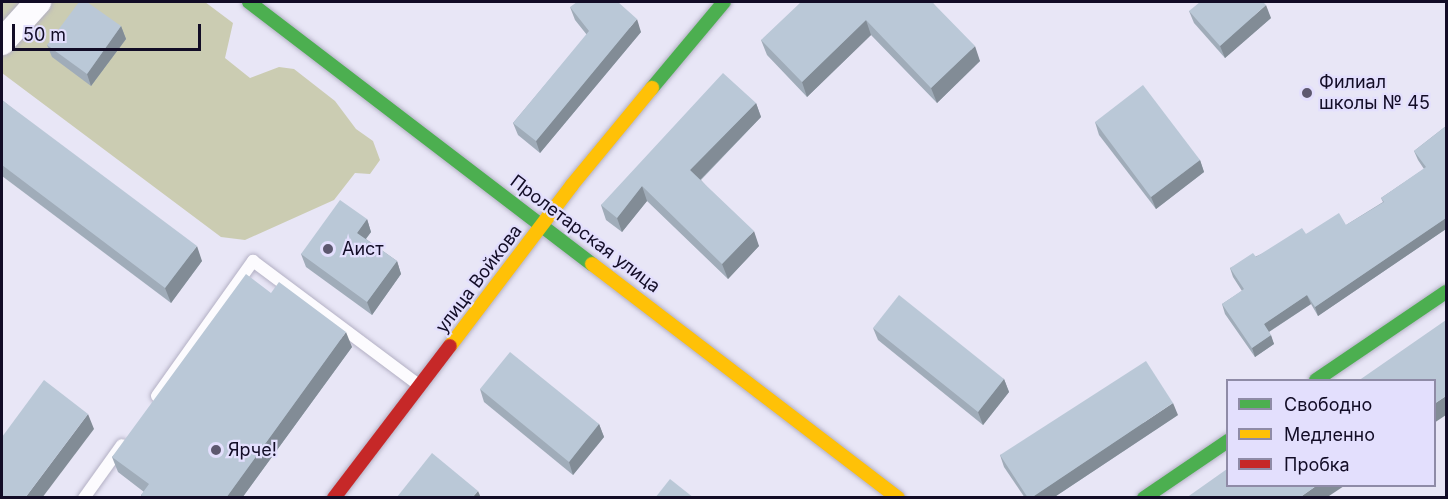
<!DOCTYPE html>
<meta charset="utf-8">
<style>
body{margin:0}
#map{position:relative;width:1448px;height:499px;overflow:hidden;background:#e8e6f6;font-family:Inter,sans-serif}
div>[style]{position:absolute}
.green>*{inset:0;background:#cbccb2}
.roads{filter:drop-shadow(0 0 2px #b3b0c4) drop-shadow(0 0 2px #b3b0c4)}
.lane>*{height:12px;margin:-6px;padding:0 6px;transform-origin:6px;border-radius:6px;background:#fcfbfe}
.street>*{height:26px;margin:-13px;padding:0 13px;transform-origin:13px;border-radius:13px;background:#fcfbfe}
.fast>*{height:14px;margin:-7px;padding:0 7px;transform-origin:7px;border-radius:7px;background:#4caf50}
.slow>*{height:14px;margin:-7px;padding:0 7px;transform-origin:7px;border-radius:7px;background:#ffc107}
.jam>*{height:14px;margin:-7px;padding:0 7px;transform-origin:7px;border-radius:7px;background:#c62828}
.wall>*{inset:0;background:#a0acb9}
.shaded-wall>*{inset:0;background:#828c96}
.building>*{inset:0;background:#bac8d7}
.dots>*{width:16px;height:16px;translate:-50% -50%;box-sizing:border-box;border:3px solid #e3dffd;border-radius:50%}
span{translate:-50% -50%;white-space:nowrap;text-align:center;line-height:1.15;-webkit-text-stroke:4.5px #e3dffd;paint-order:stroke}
.poi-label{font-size:18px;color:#120c26}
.left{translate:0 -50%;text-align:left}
.street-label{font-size:18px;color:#120c26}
.frame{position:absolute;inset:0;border:3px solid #120c26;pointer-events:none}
.legend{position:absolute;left:1226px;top:379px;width:210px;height:108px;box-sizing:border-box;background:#e3dffd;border:2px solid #8f8ba7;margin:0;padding:8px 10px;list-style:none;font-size:18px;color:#120c26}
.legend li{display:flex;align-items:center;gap:12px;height:30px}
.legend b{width:30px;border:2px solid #8f8ba7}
.scale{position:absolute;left:12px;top:24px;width:189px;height:27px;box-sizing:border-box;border:3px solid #120c26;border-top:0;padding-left:8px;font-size:18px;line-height:21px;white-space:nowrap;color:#120c26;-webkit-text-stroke:4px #e3dffd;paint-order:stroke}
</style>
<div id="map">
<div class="green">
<div style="clip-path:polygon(2px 2px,205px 2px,233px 23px,225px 58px,250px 78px,279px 67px,294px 69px,335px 101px,356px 129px,373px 141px,380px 160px,370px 174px,355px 173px,334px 200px,245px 240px,221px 237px,2px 73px)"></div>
</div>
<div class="roads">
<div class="lane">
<div style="left:157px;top:396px;width:166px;rotate:-54.6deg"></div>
<div style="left:253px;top:261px;width:207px;rotate:36.8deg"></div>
<div style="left:84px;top:498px;width:65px;rotate:-54.4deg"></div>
</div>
<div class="street">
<div style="left:2px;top:42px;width:54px;rotate:-48deg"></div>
</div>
<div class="fast">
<div style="left:249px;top:2px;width:432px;rotate:37.4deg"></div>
<div style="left:652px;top:88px;width:112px;rotate:-50.1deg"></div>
<div style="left:1316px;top:380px;width:157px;rotate:-34.1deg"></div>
<div style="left:1144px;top:498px;width:102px;rotate:-34.2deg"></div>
</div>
<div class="slow">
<div style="left:592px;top:264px;width:385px;rotate:37.4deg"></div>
<div style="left:450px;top:346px;width:202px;rotate:-52.8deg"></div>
<div style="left:572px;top:185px;width:126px;rotate:-50.5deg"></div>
</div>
<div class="jam">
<div style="left:334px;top:498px;width:191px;rotate:-52.7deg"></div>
</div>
</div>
<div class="wall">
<div style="clip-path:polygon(932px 2px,980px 61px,937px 103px,871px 35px,807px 97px,767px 55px,761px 40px)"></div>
<div style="clip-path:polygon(570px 7px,641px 32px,540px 153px,518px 135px,513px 123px,587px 35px,575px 20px)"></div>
<div style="clip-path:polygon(1189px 11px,1271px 18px,1225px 58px,1194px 23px)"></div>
<div style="clip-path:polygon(121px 26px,126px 39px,91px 86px,52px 57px,47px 45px)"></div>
<div style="clip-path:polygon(2px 100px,202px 261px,171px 303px,2px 176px)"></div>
<div style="clip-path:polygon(756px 103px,761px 117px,701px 180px,759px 246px,728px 279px,647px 201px,622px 232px,606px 220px,601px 205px)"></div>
<div style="clip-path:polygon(1095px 122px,1200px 160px,1204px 172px,1156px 209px,1099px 135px)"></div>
<div style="clip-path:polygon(1446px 126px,1446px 229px,1318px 316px,1311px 304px,1269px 332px,1274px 344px,1255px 357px,1225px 314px,1222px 304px,1242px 291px,1233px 277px,1230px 268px,1306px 234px,1346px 225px,1383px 202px,1381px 198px,1424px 169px,1418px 160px,1414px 151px)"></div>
<div style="clip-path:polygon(367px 219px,371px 232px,366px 239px,397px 261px,401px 274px,372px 315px,306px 267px,301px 254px)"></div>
<div style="clip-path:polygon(271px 293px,352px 347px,242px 498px,142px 498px,141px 495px,144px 492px,118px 472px,112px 457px)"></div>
<div style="clip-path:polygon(873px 328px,1004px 379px,1009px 392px,983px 425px,878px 340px)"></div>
<div style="clip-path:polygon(480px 389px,599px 424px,604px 437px,573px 475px,484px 402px)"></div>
<div style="clip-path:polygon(1178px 415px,1053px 498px,1025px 498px,1004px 467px,1000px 455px)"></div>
</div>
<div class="shaded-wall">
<div style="clip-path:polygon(1266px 5px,1271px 18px,1225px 58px,1220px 46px)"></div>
<div style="clip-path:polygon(637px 19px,641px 32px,540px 153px,536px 141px)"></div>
<div style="clip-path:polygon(866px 20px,871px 35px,807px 97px,802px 82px)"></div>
<div style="clip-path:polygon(121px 26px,126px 39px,91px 86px,87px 74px)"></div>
<div style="clip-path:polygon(975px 46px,980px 61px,937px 103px,931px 88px)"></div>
<div style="clip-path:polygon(756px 103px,761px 117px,696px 184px,690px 170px)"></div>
<div style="clip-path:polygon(1200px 160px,1204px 172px,1156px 209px,1151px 197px)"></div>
<div style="clip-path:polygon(642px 186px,647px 201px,622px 232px,617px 218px)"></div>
<div style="clip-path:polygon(1446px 218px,1446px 229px,1318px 316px,1315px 307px)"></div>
<div style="clip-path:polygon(367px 219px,371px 232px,361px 245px,357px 233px)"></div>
<div style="clip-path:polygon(754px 231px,759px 246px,728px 279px,722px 264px)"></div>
<div style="clip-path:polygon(197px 246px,202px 261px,171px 303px,165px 288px)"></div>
<div style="clip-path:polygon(397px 261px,401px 274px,372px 315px,367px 302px)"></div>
<div style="clip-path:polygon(1307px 295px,1311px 304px,1267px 333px,1264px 324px)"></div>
<div style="clip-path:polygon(346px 332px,352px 347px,242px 498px,226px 498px)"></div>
<div style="clip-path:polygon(1271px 335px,1274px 344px,1255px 357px,1252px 348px)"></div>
<div style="clip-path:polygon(1004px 379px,1009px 392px,983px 425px,978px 412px)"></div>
<div style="clip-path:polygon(1446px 396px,1446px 415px,1434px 423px,1434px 404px)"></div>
<div style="clip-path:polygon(1173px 403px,1178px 415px,1053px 498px,1031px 498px)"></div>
<div style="clip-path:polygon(88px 414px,94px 429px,42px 498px,25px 498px)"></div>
<div style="clip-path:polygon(599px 424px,604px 437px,573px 475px,569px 462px)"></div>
<div style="clip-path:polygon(1316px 486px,1344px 486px,1326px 498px,1299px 498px)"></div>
<div style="clip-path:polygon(478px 491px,481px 498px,472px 498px)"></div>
</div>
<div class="building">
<div style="clip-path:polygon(79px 2px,87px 2px,121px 26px,87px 74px,47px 45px)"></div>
<div style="clip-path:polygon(577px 2px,618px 2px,637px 19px,536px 141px,513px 123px,589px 31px,570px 7px)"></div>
<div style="clip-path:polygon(801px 2px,932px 2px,975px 46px,931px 88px,866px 20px,802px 82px,761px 40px)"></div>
<div style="clip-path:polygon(1200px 2px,1263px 2px,1266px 5px,1220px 46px,1189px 11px)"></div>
<div style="clip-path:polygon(723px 73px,756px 103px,690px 170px,754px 231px,722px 264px,642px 186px,617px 218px,601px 205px)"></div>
<div style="clip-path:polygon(1143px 85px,1200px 160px,1151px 197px,1095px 122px)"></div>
<div style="clip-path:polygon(2px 100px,197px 246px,165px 288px,2px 165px)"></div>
<div style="clip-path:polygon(1446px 126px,1446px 218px,1315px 307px,1307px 295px,1264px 324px,1271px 335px,1252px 348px,1222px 304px,1244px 289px,1230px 268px,1253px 253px,1256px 257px,1302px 228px,1306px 234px,1339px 213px,1346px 225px,1384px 202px,1381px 198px,1426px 167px,1414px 151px)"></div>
<div style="clip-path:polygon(340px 200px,367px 219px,357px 233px,397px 261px,367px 302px,301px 254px)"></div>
<div style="clip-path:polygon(246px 274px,271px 293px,279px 282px,346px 332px,226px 498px,145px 498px,141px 495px,149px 484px,112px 457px)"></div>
<div style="clip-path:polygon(899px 295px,1004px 379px,978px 412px,873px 328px)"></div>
<div style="clip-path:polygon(1446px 320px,1446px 396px,1434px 404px,1434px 381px,1358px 381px)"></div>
<div style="clip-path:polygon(510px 352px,599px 424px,569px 462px,480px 389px)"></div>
<div style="clip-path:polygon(1146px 361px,1173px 403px,1031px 498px,1028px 498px,1000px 455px)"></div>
<div style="clip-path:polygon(44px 380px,88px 414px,25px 498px,2px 498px,2px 437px)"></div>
<div style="clip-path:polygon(432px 453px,478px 491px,472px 498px,397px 497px)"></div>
<div style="clip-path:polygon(1227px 469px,1227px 486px,1316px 486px,1299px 498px,1186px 498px)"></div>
<div style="clip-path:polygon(670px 479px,694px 498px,655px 498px)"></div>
</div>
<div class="dots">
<div style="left:1307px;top:93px;background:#5d586f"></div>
<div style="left:328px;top:249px;background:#5d586f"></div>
<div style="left:216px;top:450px;background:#5d586f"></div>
</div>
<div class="poi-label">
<span class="left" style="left:1319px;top:93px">Филиал<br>школы № 45</span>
<span class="left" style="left:342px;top:249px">Аист</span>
<span class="left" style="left:228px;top:450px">Ярче!</span>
</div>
<div class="street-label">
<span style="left:585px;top:234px;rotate:37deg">Пролетарская улица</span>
<span style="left:479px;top:279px;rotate:-53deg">улица Войкова</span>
</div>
<div class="frame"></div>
<ul class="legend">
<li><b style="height:8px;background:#4caf50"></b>Свободно</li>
<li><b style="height:8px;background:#ffc107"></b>Медленно</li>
<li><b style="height:8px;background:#c62828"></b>Пробка</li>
</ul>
<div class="scale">50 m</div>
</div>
